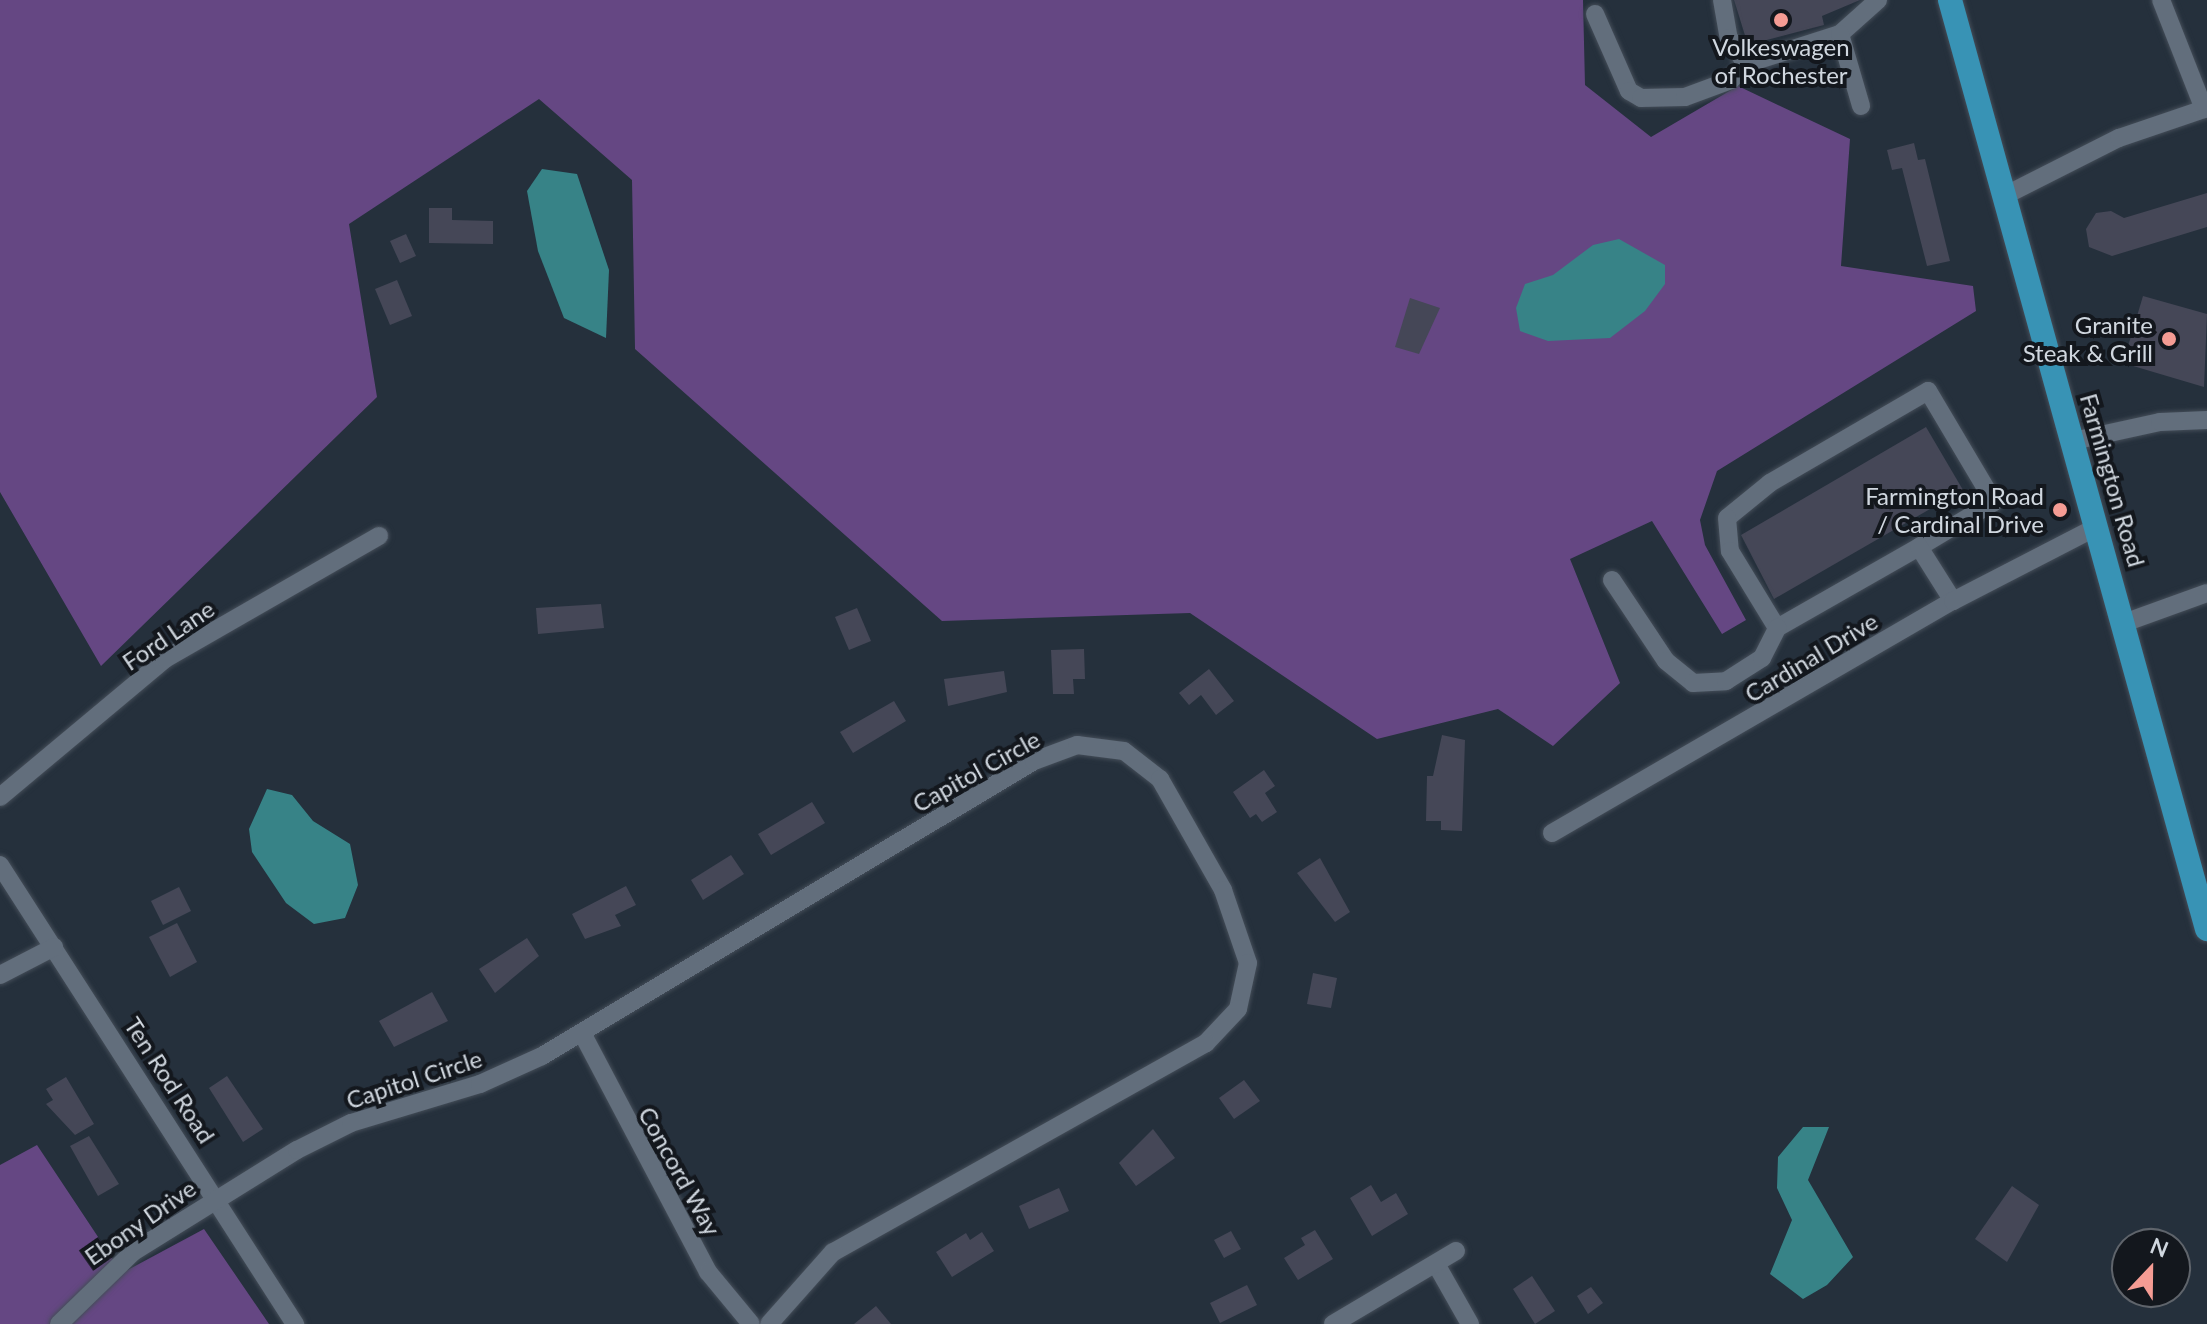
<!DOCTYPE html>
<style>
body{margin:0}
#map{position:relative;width:2207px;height:1324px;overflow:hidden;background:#25303c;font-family:Lato,sans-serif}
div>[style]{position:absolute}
.green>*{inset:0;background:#654783}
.water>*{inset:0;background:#378387}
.building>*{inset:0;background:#454757}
.roads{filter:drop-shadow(0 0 2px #444d58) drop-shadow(0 0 2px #444d58)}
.minor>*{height:18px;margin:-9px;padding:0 9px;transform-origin:9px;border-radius:9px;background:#626e7c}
.highway>*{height:24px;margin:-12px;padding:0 12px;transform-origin:12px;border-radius:12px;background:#3893b5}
.dots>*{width:22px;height:22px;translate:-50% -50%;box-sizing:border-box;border:4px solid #13171d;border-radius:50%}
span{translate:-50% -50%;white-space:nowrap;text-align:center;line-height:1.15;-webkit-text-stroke:8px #13171d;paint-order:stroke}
.poi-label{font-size:24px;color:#d0d7df}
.right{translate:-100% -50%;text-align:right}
.street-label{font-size:24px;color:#d0d7df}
.north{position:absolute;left:2111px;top:1228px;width:80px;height:80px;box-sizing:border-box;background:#13171d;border:2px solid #5f646b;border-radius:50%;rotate:22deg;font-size:22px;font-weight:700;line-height:32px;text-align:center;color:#d0d7df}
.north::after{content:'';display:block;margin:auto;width:28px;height:36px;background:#f59c94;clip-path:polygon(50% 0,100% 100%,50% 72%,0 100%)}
</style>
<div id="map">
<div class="green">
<div style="clip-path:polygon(0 0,1583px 0,1585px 85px,1651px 137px,1738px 86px,1850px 139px,1841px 266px,1973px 286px,1976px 311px,1717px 471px,1700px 520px,1705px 545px,1746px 620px,1722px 634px,1652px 521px,1570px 559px,1620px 683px,1553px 746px,1498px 709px,1377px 739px,1190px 613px,942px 621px,635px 349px,632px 180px,539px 99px,349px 224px,377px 397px,101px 666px,0 492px)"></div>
<div style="clip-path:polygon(37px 1145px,122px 1273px,204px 1229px,269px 1324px,0 1324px,0 1165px)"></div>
</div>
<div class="water">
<div style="clip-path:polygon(542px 169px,577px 174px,609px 270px,606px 338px,564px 318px,538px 251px,527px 191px)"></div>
<div style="clip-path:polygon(1619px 239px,1665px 265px,1665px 284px,1645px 311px,1610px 338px,1548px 341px,1520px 331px,1516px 308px,1525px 284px,1553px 275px,1593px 245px)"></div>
<div style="clip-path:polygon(267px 789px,292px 795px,313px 821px,350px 844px,358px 885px,345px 918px,314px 924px,286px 903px,252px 852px,249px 829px)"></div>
<div style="clip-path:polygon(1803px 1127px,1829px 1127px,1808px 1180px,1853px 1257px,1827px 1285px,1803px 1299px,1770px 1274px,1792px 1220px,1777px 1188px,1778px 1157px)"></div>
</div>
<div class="building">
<div style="clip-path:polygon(1734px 0,1860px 0,1822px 16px,1824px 25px,1748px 45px)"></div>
<div style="clip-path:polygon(1914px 143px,1918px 160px,1925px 159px,1950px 261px,1927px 266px,1902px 168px,1892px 170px,1887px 150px)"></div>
<div style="clip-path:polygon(2207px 193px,2207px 227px,2112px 256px,2089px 247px,2086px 229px,2096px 213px,2111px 211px,2124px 218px)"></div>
<div style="clip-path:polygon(429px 208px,452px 208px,452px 220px,493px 221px,493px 244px,429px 243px)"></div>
<div style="clip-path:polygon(406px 234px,416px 256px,400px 263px,390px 241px)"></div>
<div style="clip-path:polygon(397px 280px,412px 316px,390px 325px,375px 289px)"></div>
<div style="clip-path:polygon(2143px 296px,2207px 314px,2204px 387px,2123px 363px)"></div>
<div style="clip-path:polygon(1410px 298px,1440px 308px,1419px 354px,1395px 347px)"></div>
<div style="clip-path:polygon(1926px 427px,1963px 490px,1774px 599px,1741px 535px)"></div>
<div style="clip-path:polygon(601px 604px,604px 628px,538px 634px,536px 608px)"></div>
<div style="clip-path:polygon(857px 608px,871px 641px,849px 650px,835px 617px)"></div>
<div style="clip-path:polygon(1084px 649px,1085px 679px,1073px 679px,1074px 694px,1053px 694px,1051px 650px)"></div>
<div style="clip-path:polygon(1209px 669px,1234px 701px,1216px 715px,1201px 695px,1189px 705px,1179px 693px)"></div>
<div style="clip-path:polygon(1004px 671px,1007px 692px,948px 706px,944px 679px)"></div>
<div style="clip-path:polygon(894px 701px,906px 721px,853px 753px,840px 732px)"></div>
<div style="clip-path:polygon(1442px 735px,1465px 740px,1462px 831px,1441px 830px,1441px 821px,1426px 821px,1427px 776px,1433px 776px)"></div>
<div style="clip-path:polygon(1264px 770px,1275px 786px,1265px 793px,1277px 812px,1262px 822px,1256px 814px,1250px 818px,1233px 792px)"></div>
<div style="clip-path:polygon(812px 802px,825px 823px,771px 855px,758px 834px)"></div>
<div style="clip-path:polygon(731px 855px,744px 874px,703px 900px,691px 880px)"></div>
<div style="clip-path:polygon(1320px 858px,1350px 912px,1335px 922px,1297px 873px)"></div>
<div style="clip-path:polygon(626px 886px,636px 905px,615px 915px,621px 926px,585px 939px,572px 914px)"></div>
<div style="clip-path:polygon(179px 887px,191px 911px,163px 925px,151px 901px)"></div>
<div style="clip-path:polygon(177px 923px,197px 962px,170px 977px,149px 937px)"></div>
<div style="clip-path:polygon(527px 938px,539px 956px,495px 993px,479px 969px)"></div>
<div style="clip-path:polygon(1313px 973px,1337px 978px,1331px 1008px,1307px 1004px)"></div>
<div style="clip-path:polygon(432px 992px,448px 1021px,394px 1047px,379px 1021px)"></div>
<div style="clip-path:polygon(227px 1076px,263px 1129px,243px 1142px,209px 1088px)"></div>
<div style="clip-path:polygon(66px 1077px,94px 1124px,75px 1135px,46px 1104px,53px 1100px,46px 1089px)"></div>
<div style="clip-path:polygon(1244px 1080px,1260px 1101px,1234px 1119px,1219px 1098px)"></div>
<div style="clip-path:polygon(1153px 1129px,1175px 1158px,1136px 1186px,1119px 1163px)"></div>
<div style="clip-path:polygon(89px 1136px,119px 1184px,98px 1196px,70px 1146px)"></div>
<div style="clip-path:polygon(1371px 1185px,1381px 1202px,1396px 1193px,1408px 1214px,1372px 1236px,1350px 1198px)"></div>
<div style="clip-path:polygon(2012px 1186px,2039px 1205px,2007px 1262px,1975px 1239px)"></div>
<div style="clip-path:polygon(1059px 1188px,1069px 1211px,1029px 1229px,1019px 1206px)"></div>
<div style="clip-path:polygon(1315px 1230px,1333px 1259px,1298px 1280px,1284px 1258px,1305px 1245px,1301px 1238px)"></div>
<div style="clip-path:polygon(1231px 1231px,1241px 1249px,1224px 1258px,1214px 1240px)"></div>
<div style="clip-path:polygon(982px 1232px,994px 1251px,952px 1277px,936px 1252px,966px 1233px,970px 1240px)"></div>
<div style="clip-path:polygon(1532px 1276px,1555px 1311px,1535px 1324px,1513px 1289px)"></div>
<div style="clip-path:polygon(1247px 1285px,1257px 1305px,1220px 1323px,1210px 1303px)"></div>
<div style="clip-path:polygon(1591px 1287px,1603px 1303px,1588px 1314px,1577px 1296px)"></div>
<div style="clip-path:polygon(876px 1306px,891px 1324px,854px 1324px)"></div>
</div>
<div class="roads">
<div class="minor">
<div style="left:1722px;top:0;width:39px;rotate:80deg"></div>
<div style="left:1729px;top:38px;width:31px;rotate:57deg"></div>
<div style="left:1746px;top:64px;width:99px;rotate:-17.7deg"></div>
<div style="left:1840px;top:34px;width:51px;rotate:-41.8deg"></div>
<div style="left:1595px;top:14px;width:84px;rotate:66.2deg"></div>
<div style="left:1629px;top:91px;width:14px;rotate:30deg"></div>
<div style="left:1641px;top:98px;width:44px;rotate:-1.3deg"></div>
<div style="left:1685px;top:97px;width:49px;rotate:-20.3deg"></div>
<div style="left:1731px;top:80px;width:22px;rotate:-47deg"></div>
<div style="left:1840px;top:34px;width:75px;rotate:73.7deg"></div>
<div style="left:2004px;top:196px;width:129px;rotate:-26.8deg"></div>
<div style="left:2119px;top:138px;width:90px;rotate:-18.8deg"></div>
<div style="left:2204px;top:109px;width:117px;rotate:-111.5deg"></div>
<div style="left:2073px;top:441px;width:89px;rotate:-12.3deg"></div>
<div style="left:2160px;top:422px;width:47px;rotate:-2.4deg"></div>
<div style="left:1919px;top:547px;width:87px;rotate:-31deg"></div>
<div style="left:1994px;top:502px;width:129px;rotate:-120.7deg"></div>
<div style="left:1928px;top:391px;width:183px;rotate:149.8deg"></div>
<div style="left:1770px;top:483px;width:55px;rotate:140.9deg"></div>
<div style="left:1727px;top:518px;width:33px;rotate:85deg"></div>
<div style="left:1730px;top:551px;width:90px;rotate:58.6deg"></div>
<div style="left:1777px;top:628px;width:163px;rotate:-29.7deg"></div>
<div style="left:1919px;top:547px;width:64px;rotate:57.8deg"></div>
<div style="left:1612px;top:580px;width:97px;rotate:56.3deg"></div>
<div style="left:1666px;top:661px;width:35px;rotate:39deg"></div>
<div style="left:1693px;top:683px;width:33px;rotate:-3deg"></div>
<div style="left:1726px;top:681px;width:43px;rotate:-32.6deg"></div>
<div style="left:1762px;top:658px;width:34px;rotate:-63deg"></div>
<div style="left:2124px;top:623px;width:88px;rotate:-19.9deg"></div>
<div style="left:0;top:797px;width:215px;rotate:-39.9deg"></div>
<div style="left:165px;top:659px;width:247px;rotate:-29.9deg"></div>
<div style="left:1552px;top:833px;width:463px;rotate:-30.1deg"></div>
<div style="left:1953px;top:601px;width:163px;rotate:-27.3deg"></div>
<div style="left:0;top:865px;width:546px;rotate:57.27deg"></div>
<div style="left:0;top:975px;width:61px;rotate:-27.4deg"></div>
<div style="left:582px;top:1033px;width:270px;rotate:62.2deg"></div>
<div style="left:708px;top:1272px;width:67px;rotate:50.4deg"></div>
<div style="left:1436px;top:1264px;width:69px;rotate:60.5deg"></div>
<div style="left:59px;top:1324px;width:103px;rotate:-44.2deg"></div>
<div style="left:133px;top:1252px;width:193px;rotate:-31.9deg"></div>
<div style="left:297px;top:1150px;width:60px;rotate:-26.6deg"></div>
<div style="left:351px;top:1123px;width:135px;rotate:-16.8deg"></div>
<div style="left:480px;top:1084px;width:68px;rotate:-24.3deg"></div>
<div style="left:542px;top:1056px;width:574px;rotate:-30.95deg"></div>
<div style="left:1034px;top:761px;width:46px;rotate:-20.4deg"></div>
<div style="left:1077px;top:745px;width:47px;rotate:7.3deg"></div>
<div style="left:1124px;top:751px;width:46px;rotate:37.9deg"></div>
<div style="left:1160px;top:779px;width:128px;rotate:60.4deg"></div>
<div style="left:1223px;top:890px;width:77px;rotate:71.1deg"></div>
<div style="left:1248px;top:963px;width:47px;rotate:102.3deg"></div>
<div style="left:1238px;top:1009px;width:47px;rotate:133.3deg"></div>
<div style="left:1206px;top:1043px;width:428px;rotate:150.7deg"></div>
<div style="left:833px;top:1252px;width:96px;rotate:131.6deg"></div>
<div style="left:1333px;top:1324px;width:143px;rotate:-30.7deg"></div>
</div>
<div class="highway">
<div style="left:1950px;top:0;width:964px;rotate:74.54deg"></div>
</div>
</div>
<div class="dots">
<div style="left:1781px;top:20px;background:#f59c94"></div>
<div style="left:2169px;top:339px;background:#f59c94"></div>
<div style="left:2060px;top:510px;background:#f59c94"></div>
</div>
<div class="poi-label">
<span style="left:1781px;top:61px">Volkeswagen<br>of Rochester</span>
<span class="right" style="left:2153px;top:339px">Granite<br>Steak &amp; Grill</span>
<span class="right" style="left:2044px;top:510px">Farmington Road<br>/ Cardinal Drive</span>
</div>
<div class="street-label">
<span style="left:2113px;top:480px;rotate:74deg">Farmington Road</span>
<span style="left:168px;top:635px;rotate:-34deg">Ford Lane</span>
<span style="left:1811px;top:657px;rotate:-31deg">Cardinal Drive</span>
<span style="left:976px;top:771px;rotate:-29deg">Capitol Circle</span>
<span style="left:414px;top:1079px;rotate:-18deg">Capitol Circle</span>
<span style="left:170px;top:1080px;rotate:57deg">Ten Rod Road</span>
<span style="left:680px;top:1171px;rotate:61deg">Concord Way</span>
<span style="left:140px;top:1222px;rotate:-35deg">Ebony Drive</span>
</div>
<div class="north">N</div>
</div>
